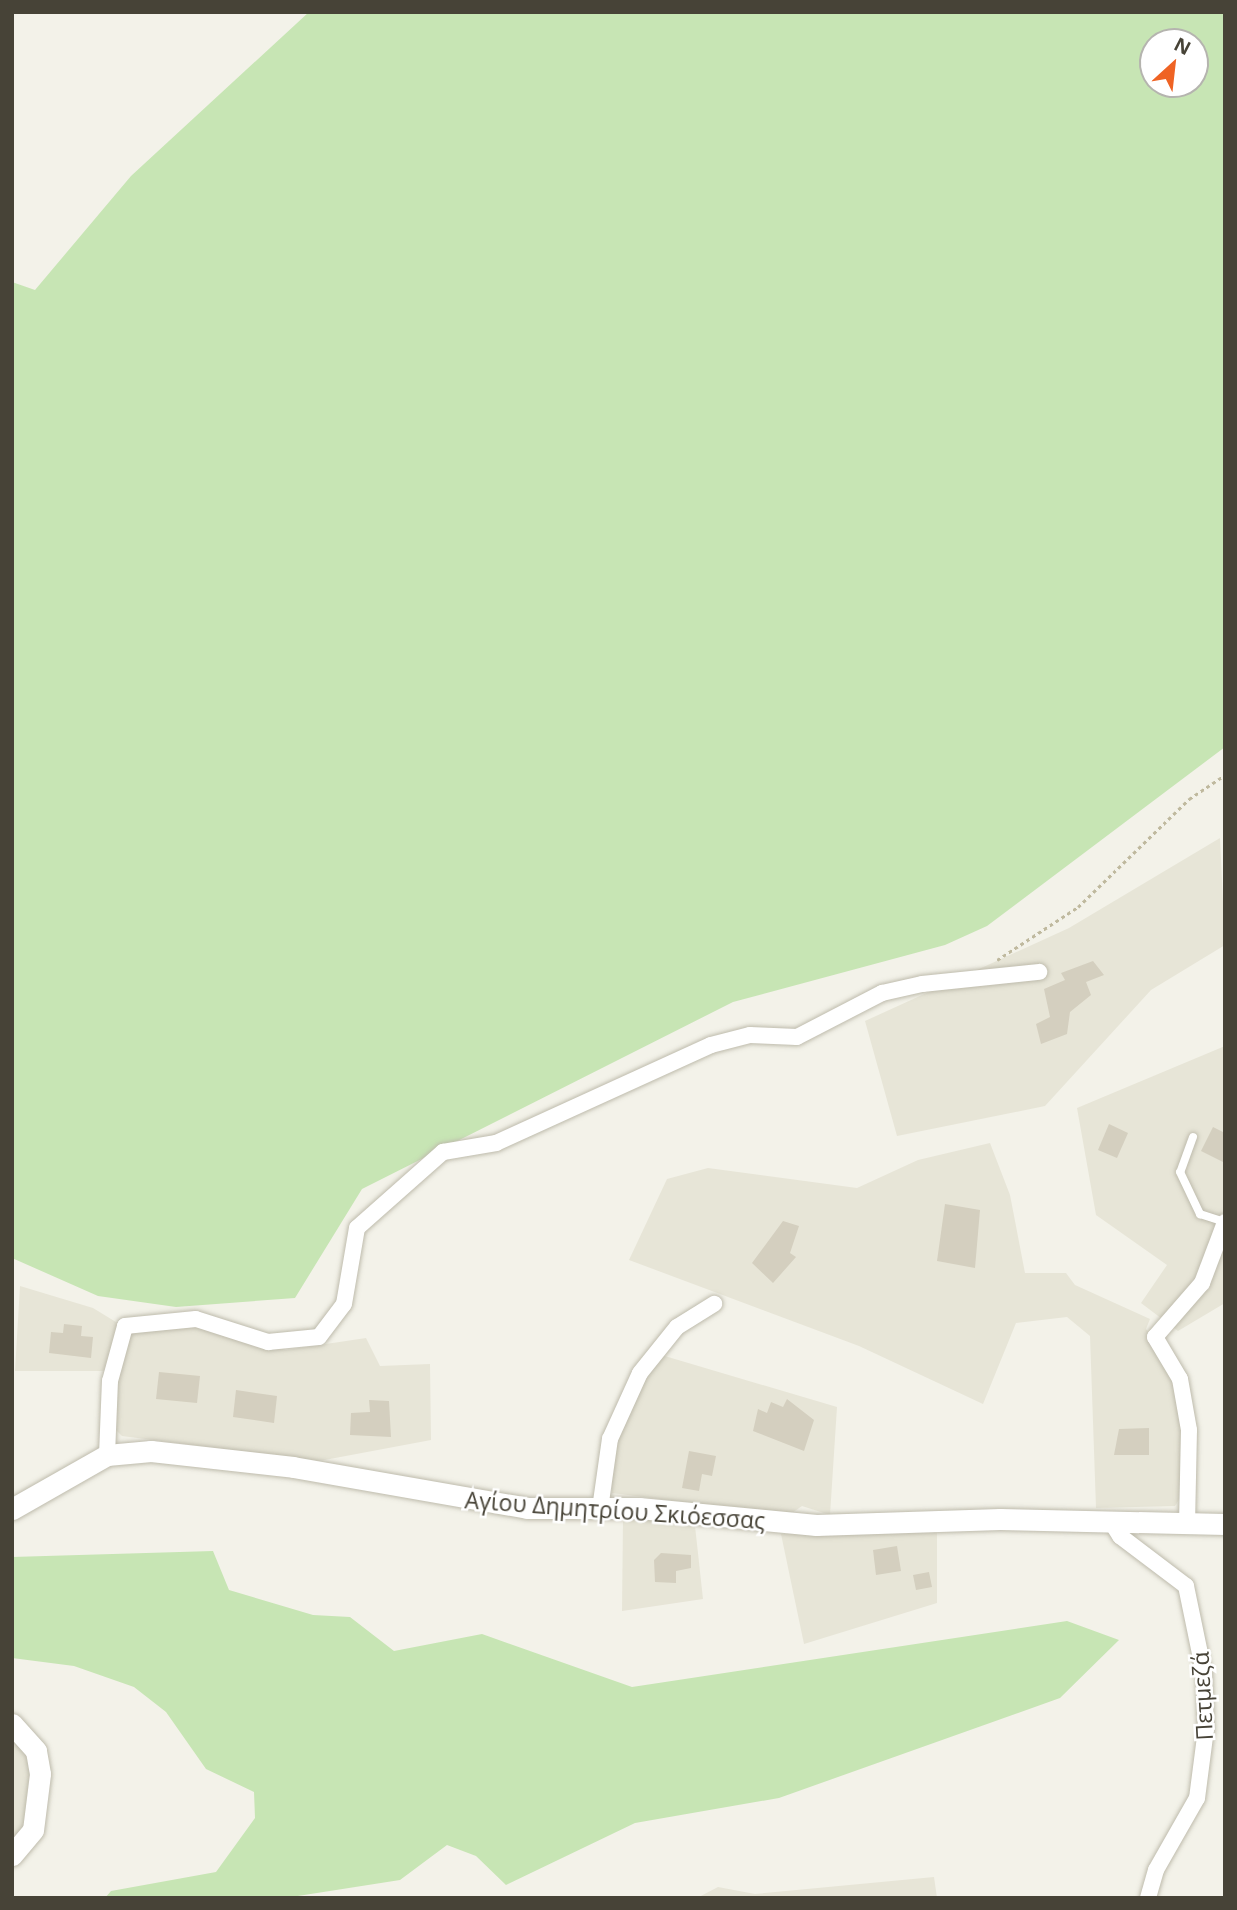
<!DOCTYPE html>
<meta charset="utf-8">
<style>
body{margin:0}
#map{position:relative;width:1237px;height:1910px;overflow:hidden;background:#f3f2e9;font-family:"Open Sans",sans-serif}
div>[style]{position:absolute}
.residential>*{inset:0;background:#e7e5d7}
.green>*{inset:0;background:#c7e5b4}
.building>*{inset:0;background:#d4cfbf}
.path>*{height:2.5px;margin-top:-1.25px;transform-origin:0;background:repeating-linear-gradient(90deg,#bfb99e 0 3.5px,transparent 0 7px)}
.roads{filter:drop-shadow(0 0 2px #bebbac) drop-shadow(0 0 2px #bebbac)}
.service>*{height:8px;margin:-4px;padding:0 4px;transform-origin:4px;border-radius:4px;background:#fff}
.minor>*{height:16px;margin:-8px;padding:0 8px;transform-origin:8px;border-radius:8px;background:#fff}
.tertiary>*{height:21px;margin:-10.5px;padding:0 10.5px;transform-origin:10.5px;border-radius:10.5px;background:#fff}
span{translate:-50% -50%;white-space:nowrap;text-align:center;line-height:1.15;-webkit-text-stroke:5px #fff;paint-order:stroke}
.street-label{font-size:23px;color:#474337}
.frame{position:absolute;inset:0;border:14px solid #474337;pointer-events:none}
.north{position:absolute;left:1139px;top:28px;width:70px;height:70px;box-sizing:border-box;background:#fff;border:2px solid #b5b4af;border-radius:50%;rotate:27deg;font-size:19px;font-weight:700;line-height:28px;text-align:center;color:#474337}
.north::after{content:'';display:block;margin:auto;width:24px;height:32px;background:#ef6324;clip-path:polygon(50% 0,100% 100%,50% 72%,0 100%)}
</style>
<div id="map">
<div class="residential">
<div style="clip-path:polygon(1220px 838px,1225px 945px,1151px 990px,1045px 1106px,897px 1136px,865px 1021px,1069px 928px)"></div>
<div style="clip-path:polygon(1225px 1046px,1225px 1303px,1178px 1331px,1141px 1303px,1167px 1265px,1096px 1215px,1077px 1108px)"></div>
<div style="clip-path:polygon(990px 1143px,1010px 1195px,1025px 1273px,1066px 1273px,1075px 1285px,1150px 1319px,1146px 1329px,1181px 1373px,1185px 1490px,1175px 1506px,1096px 1508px,1090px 1336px,1067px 1317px,1016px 1323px,983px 1404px,859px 1346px,629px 1260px,667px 1179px,708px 1168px,857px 1188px,918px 1160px)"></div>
<div style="clip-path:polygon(20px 1286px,93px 1308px,129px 1330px,198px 1325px,286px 1350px,366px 1338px,380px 1366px,430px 1364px,431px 1440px,319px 1461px,122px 1436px,111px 1425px,118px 1371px,15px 1371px)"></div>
<div style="clip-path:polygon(658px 1354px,837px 1407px,830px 1515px,802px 1506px,789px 1515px,612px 1493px,612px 1448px)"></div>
<div style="clip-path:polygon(643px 1518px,695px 1526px,703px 1599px,622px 1611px,623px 1520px)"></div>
<div style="clip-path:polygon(937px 1529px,937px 1603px,804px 1644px,781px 1534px)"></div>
<div style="clip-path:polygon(12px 1733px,27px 1750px,34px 1781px,28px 1820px,12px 1847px)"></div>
<div style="clip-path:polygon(934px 1877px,937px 1898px,697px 1898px,718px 1887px,755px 1894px)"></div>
</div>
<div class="green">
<div style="clip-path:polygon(evenodd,309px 12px,1225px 12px,1225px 747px,987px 926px,945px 945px,733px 1002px,362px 1189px,295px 1298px,176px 1307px,98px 1296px,12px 1258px,12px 282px,35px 290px,131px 176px,309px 12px,1153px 42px,1195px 42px,1195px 84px,1153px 84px,1153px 42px)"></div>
<div style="clip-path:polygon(213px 1551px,229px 1590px,313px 1615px,350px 1617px,394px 1651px,482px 1634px,632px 1687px,1067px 1621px,1119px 1640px,1060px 1698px,779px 1798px,635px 1823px,506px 1885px,476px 1856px,447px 1845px,400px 1880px,285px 1898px,105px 1898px,111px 1891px,216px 1872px,255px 1818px,254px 1792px,206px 1769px,166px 1712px,134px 1687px,74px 1666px,12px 1658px,12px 1557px)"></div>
</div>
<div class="building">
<div style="clip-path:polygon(1093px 961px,1104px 975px,1086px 982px,1091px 995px,1070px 1012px,1067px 1034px,1041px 1044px,1036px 1024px,1050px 1017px,1044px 989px,1065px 980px,1061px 973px)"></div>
<div style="clip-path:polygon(1109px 1124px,1128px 1133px,1117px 1158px,1098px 1150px)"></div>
<div style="clip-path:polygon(1213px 1127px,1225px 1133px,1225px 1163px,1201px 1151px)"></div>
<div style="clip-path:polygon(945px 1204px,980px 1210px,975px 1268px,937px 1261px)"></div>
<div style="clip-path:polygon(783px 1221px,799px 1226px,790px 1253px,796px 1257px,773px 1283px,752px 1263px)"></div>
<div style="clip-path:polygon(64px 1324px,82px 1326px,81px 1336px,93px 1337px,91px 1358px,49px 1353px,51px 1332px,63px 1333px)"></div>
<div style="clip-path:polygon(159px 1372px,200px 1376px,197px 1403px,156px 1399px)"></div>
<div style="clip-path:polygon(236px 1390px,277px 1396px,274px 1423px,233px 1417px)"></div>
<div style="clip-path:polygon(787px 1399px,814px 1420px,804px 1451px,753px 1431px,758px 1409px,767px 1413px,771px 1402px,783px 1407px)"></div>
<div style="clip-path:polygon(369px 1400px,389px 1401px,391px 1437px,350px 1435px,351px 1413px,370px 1412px)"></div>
<div style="clip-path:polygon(1149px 1428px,1149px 1455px,1114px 1455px,1119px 1429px)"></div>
<div style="clip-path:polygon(689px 1451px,716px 1456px,712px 1476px,702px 1474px,699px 1491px,682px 1488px)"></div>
<div style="clip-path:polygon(897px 1546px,901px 1571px,876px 1575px,873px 1550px)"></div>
<div style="clip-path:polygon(661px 1553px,691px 1555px,691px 1568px,676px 1571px,676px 1583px,655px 1582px,654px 1560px)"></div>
<div style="clip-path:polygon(929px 1572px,932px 1587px,916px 1590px,913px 1575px)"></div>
</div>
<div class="path">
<div style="left:997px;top:960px;width:97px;rotate:-33.2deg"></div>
<div style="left:1078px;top:907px;width:155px;rotate:-44.2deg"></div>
<div style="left:1189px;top:799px;width:43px;rotate:-33.7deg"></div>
</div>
<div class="roads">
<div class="service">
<div style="left:1193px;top:1137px;width:37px;rotate:110deg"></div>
<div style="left:1180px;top:1172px;width:47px;rotate:64.5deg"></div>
<div style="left:1200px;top:1214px;width:26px;rotate:18deg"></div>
</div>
<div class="minor">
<div style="left:107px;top:1455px;width:74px;rotate:-87.7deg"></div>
<div style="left:110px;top:1381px;width:57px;rotate:-74.7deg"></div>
<div style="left:125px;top:1326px;width:71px;rotate:-5.6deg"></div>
<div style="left:196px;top:1319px;width:76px;rotate:17.7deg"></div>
<div style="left:268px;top:1342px;width:51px;rotate:-5.6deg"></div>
<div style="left:319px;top:1337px;width:41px;rotate:-52.9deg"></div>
<div style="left:344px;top:1304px;width:77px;rotate:-80.3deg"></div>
<div style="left:357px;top:1228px;width:115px;rotate:-41.5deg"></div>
<div style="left:443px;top:1152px;width:54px;rotate:-9.6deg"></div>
<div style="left:496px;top:1143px;width:236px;rotate:-24.5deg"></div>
<div style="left:711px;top:1045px;width:40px;rotate:-14.4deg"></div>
<div style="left:750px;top:1035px;width:47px;rotate:2.4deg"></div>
<div style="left:797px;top:1037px;width:96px;rotate:-27.4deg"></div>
<div style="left:882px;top:993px;width:41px;rotate:-12.7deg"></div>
<div style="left:922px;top:984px;width:118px;rotate:-5.9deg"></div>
<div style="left:600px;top:1509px;width:71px;rotate:-81.9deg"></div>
<div style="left:610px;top:1439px;width:72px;rotate:-65.6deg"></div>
<div style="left:640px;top:1373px;width:59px;rotate:-51.2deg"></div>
<div style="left:677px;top:1327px;width:44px;rotate:-31.9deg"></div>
<div style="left:1110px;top:1520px;width:19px;rotate:58deg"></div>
<div style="left:1120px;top:1536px;width:83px;rotate:37.1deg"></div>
<div style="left:1186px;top:1586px;width:89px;rotate:78.3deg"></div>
<div style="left:1204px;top:1673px;width:56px;rotate:88deg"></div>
<div style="left:1206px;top:1729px;width:70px;rotate:97.4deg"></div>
<div style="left:1197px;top:1798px;width:83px;rotate:119.7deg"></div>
<div style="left:1156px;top:1870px;width:29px;rotate:106deg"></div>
<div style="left:1187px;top:1525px;width:95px;rotate:-88.8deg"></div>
<div style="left:1189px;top:1430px;width:52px;rotate:-100deg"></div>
<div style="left:1180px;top:1379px;width:49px;rotate:-120.8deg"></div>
<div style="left:1155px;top:1337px;width:72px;rotate:-49deg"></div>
<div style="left:1202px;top:1283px;width:65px;rotate:-69.3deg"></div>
</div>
<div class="tertiary">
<div style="left:12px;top:1509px;width:109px;rotate:-29.6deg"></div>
<div style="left:107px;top:1455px;width:44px;rotate:-5.2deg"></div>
<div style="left:151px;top:1451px;width:143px;rotate:6.4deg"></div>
<div style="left:293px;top:1467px;width:238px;rotate:9.9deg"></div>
<div style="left:527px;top:1508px;width:112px"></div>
<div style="left:639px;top:1508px;width:178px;rotate:5.5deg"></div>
<div style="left:816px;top:1525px;width:184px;rotate:-1.9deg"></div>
<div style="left:1000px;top:1519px;width:225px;rotate:1.3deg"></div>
<div style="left:12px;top:1724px;width:36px;rotate:48deg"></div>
<div style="left:36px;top:1751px;width:23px;rotate:80deg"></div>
<div style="left:40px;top:1774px;width:56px;rotate:97.1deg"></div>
<div style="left:33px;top:1830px;width:33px;rotate:130deg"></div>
</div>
</div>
<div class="street-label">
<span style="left:615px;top:1510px;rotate:4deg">Αγίου Δημητρίου Σκιόεσσας</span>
<span style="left:1202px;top:1696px;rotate:-93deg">Πετμεζά</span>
</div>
<div class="frame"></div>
<div class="north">N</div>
</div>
